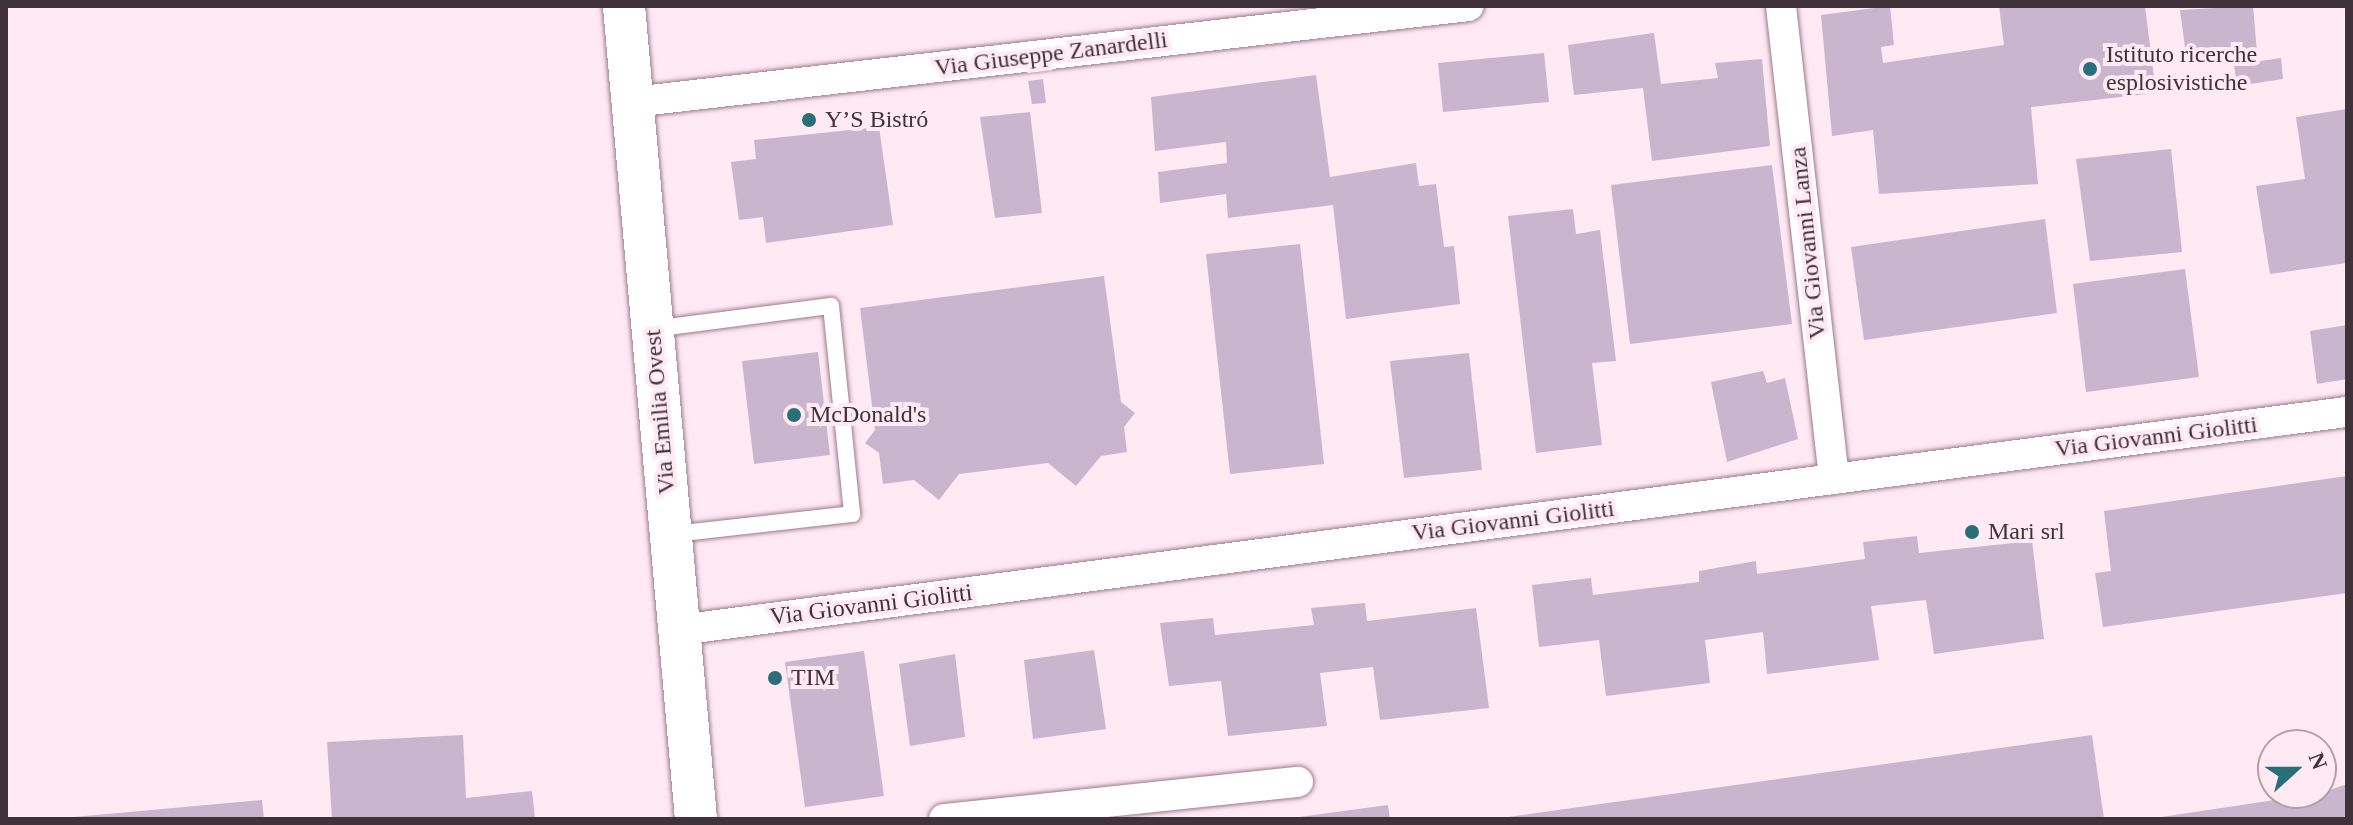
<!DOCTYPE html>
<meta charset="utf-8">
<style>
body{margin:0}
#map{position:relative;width:2353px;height:825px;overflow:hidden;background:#ffe9f3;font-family:Georgia,serif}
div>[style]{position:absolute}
.building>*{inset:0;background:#cab5ce}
.roads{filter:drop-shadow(0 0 2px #9b7b8a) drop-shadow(0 0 2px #9b7b8a)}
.lane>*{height:16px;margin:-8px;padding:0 8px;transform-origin:8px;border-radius:8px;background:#fff}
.street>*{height:30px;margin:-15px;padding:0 15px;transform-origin:15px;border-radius:15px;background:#fff}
.secondary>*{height:42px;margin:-21px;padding:0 21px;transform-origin:21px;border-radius:21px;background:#fff}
.dots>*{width:22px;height:22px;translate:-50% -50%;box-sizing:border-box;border:4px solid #ffe9f3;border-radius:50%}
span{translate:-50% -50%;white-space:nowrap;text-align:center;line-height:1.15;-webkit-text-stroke:8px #ffe9f3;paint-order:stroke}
.street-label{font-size:24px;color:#3f3238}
.poi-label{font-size:24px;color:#3f3238}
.left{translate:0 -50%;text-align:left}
.frame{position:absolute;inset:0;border:8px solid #3f3238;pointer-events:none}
.north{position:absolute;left:2257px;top:729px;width:80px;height:80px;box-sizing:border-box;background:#ffe9f3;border:2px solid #b2a0a8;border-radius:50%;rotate:69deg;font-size:22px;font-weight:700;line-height:32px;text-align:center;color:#3f3238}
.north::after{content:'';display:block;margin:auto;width:28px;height:36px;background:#277079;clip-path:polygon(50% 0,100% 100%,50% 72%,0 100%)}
</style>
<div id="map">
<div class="building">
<div style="clip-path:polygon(1890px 6px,1894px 45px,1881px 47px,1883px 63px,2004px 45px,1999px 6px,2145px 6px,2156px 93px,2031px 107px,2038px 184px,1879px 194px,1873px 130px,1832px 136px,1821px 15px)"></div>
<div style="clip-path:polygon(2253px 6px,2257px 52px,2187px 62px,2180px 10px)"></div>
<div style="clip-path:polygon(1654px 33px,1661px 84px,1718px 78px,1715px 63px,1762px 59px,1770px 146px,1652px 161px,1643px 88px,1574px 95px,1568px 45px)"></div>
<div style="clip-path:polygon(1544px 53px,1549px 102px,1443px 112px,1438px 63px)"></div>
<div style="clip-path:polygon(2281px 58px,2283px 79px,2237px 86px,2234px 65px)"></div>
<div style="clip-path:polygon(1316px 75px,1330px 177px,1416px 163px,1419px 186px,1436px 184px,1444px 247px,1454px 246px,1460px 304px,1346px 319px,1333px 205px,1228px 218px,1226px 194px,1160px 203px,1158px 172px,1227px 163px,1226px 142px,1155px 151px,1151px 97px)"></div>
<div style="clip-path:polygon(1043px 79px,1046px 103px,1032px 104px,1028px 81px)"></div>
<div style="clip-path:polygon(2347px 109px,2347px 263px,2270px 274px,2256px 186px,2305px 179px,2296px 117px)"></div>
<div style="clip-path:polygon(1030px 112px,1042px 213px,995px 218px,980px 117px)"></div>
<div style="clip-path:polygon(879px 127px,893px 225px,766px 243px,763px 217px,739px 220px,731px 162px,756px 159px,754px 140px)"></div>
<div style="clip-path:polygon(2171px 149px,2182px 252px,2090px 261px,2076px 159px)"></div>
<div style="clip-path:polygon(1772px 165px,1792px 324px,1630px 344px,1611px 185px)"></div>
<div style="clip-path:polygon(1573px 209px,1576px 234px,1600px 230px,1616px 361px,1592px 363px,1602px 445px,1536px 453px,1508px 216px)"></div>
<div style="clip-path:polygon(2045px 219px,2057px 313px,1864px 340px,1851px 247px)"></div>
<div style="clip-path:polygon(1300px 244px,1324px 464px,1230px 474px,1206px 254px)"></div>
<div style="clip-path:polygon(2185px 269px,2199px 377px,2086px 392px,2073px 284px)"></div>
<div style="clip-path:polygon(1104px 276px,1121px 402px,1135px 413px,1124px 427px,1127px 452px,1101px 456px,1076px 486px,1048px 463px,959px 474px,939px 500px,914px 480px,883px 484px,879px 453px,865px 443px,875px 430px,860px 308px)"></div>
<div style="clip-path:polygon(2347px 325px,2347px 379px,2317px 384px,2310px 331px)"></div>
<div style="clip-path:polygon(818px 352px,830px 455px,754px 464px,742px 361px)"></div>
<div style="clip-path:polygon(1469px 353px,1482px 470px,1404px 478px,1390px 361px)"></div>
<div style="clip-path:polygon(1763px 371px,1767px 383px,1785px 378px,1798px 439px,1727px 462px,1711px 382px)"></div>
<div style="clip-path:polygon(2347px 476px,2347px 593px,2103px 627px,2095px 573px,2111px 571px,2104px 511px)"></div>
<div style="clip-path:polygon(1917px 536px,1919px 553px,2032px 541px,2044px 639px,1934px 654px,1926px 600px,1871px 606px,1879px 660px,1767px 674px,1763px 632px,1705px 640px,1710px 683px,1606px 696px,1599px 640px,1539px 647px,1532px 585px,1591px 578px,1593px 595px,1699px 582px,1699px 571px,1756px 561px,1757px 574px,1865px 559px,1863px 542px)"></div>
<div style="clip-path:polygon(1365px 603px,1367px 621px,1476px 608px,1489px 708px,1380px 720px,1373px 667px,1320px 673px,1327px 726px,1228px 736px,1221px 681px,1169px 686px,1160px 623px,1213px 618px,1215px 635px,1314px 625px,1311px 608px)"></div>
<div style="clip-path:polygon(1094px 650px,1106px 729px,1033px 739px,1024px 660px)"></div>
<div style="clip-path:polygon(864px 651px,884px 796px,805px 807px,785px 662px)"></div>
<div style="clip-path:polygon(955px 654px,965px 737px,910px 746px,899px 664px)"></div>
<div style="clip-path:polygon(463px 735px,466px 798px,532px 791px,535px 819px,332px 819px,327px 742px)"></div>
<div style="clip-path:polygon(2092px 735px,2104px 819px,1508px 819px,1508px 817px)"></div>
<div style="clip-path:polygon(2347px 784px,2347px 819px,2148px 819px,2321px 793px)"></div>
<div style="clip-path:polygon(262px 800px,264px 819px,74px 819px,74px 817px)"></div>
<div style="clip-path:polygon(1388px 805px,1390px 819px,1299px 819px,1299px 817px)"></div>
</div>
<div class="roads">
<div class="lane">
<div style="left:653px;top:329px;width:179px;rotate:-7.4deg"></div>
<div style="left:831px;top:306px;width:209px;rotate:84.2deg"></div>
<div style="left:852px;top:514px;width:180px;rotate:173.6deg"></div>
</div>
<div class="street">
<div style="left:1781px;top:6px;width:476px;rotate:83.6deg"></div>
<div style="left:633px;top:102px;width:841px;rotate:-6.55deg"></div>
<div style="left:679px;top:630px;width:1682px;rotate:-7.45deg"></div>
<div style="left:944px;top:819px;width:356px;rotate:-6deg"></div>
</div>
<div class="secondary">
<div style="left:624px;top:6px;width:816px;rotate:84.94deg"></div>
</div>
</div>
<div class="dots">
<div style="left:2090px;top:69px;background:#277079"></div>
<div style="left:809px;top:120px;background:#277079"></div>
<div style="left:794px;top:415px;background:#277079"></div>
<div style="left:1972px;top:532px;background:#277079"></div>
<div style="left:775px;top:678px;background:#277079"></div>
</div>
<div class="street-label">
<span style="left:1051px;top:54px;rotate:-7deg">Via Giuseppe Zanardelli</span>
<span style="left:1808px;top:243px;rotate:-96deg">Via Giovanni Lanza</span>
<span style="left:660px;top:412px;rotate:-95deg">Via Emilia Ovest</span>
<span style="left:2156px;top:437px;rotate:-7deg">Via Giovanni Giolitti</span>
<span style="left:1513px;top:521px;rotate:-7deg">Via Giovanni Giolitti</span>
<span style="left:871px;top:605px;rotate:-7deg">Via Giovanni Giolitti</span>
</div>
<div class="poi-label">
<span class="left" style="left:2106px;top:69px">Istituto ricerche<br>esplosivistiche</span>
<span class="left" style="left:825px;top:120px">Y’S Bistró</span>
<span class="left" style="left:810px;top:415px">McDonald's</span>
<span class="left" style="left:1988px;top:532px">Mari srl</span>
<span class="left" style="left:791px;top:678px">TIM</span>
</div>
<div class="frame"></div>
<div class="north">N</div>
</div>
